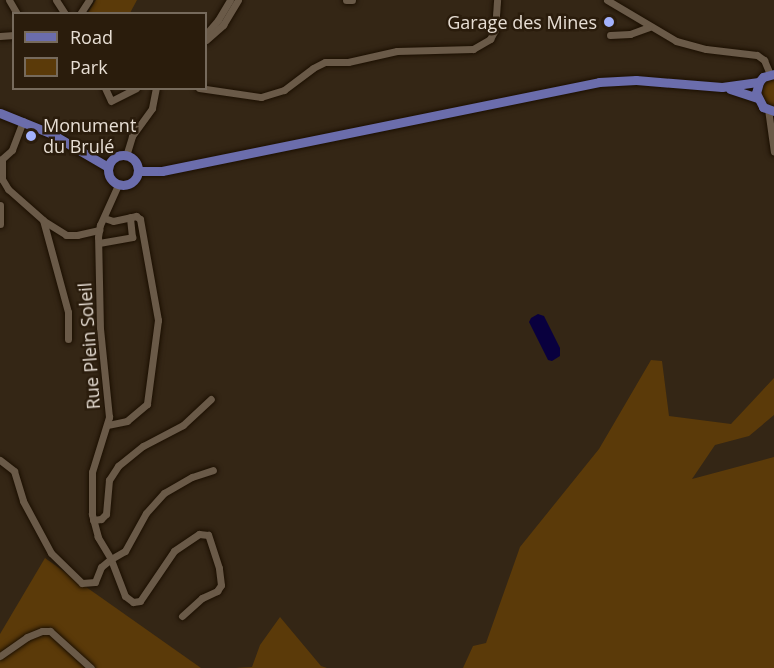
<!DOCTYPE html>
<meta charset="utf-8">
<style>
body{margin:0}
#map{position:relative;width:774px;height:668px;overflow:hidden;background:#342615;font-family:"Open Sans",sans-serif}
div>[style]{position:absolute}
.green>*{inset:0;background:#5b3a09}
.water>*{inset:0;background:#09003e}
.roads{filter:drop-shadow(0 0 2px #1b0f01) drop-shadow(0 0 2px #1b0f01)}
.minor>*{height:7px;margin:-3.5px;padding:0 3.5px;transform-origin:3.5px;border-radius:3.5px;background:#6a5a48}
.major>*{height:9px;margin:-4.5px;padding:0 4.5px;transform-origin:4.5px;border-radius:4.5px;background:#6b6dac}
.major>.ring{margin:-4.5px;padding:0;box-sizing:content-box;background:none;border:9px solid #6b6dac;border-radius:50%}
.dots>*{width:16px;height:16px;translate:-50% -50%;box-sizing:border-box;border:3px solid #2a1c0c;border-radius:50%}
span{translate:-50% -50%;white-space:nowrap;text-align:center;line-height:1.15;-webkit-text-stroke:5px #2a1c0c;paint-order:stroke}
.poi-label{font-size:18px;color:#e7ded4}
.right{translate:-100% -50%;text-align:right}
.left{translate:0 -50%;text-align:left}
.street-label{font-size:18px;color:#e7ded4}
.legend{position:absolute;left:12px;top:12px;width:195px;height:78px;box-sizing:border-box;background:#2a1c0c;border:2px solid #766a5c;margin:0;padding:8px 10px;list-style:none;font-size:18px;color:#e7ded4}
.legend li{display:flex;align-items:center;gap:12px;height:30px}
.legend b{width:30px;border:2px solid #766a5c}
</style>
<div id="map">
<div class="green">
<div style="clip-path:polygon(96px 0,137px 0,130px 13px,88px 13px)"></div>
<div style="clip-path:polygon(774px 76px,774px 108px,766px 106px,759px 88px,764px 80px)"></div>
<div style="clip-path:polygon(651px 360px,662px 361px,669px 416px,731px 424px,774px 378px,774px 415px,749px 436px,715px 445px,692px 479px,774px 457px,774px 668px,463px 668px,473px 646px,486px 643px,520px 547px,599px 449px)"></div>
<div style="clip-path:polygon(45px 558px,201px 668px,0 668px,0 634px)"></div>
<div style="clip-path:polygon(280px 617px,321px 666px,327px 668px,235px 668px,252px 667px,260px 645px)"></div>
</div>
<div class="water">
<div style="clip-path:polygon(538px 314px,544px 316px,560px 348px,560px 356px,552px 361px,548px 360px,529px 322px,531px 318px)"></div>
</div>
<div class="roads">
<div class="minor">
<div style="left:9px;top:0;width:16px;rotate:60deg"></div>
<div style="left:56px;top:0;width:17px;rotate:57deg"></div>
<div style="left:346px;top:0;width:6px"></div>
<div style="left:607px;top:0;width:80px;rotate:30.7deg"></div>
<div style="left:676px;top:41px;width:31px;rotate:15deg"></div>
<div style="left:706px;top:49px;width:51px;rotate:6.7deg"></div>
<div style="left:757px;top:55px;width:9px;rotate:36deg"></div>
<div style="left:764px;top:60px;width:15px;rotate:67deg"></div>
<div style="left:80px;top:14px;width:17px;rotate:-57deg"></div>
<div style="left:206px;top:34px;width:18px;rotate:-49deg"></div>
<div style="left:218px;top:20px;width:23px;rotate:-59deg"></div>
<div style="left:610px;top:35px;width:20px;rotate:-3deg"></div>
<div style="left:630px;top:34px;width:20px;rotate:-20deg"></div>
<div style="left:0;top:36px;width:14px;rotate:-4deg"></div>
<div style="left:206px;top:40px;width:23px;rotate:-41deg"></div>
<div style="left:223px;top:25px;width:29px;rotate:-59deg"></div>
<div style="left:105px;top:88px;width:14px;rotate:65deg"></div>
<div style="left:111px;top:101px;width:28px;rotate:-27deg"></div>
<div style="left:199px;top:88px;width:63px;rotate:8.3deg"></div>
<div style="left:261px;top:97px;width:24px;rotate:-17deg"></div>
<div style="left:284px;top:90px;width:36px;rotate:-37deg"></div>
<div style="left:313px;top:68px;width:13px;rotate:-27deg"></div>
<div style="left:325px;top:62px;width:23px"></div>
<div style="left:348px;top:62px;width:50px;rotate:-12.7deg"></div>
<div style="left:397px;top:51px;width:76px;rotate:-1.5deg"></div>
<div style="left:473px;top:49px;width:20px;rotate:-30deg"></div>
<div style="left:490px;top:39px;width:10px;rotate:-61deg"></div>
<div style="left:495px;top:30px;width:30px;rotate:-86deg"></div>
<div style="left:768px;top:109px;width:43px;rotate:82.1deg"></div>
<div style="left:23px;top:121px;width:31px;rotate:111deg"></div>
<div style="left:12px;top:150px;width:13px;rotate:138deg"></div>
<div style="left:2px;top:159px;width:20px;rotate:90deg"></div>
<div style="left:2px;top:179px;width:12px;rotate:59deg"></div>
<div style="left:8px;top:189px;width:47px;rotate:41.5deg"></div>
<div style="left:43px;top:220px;width:95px;rotate:74.8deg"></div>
<div style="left:68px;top:312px;width:27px;rotate:90deg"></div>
<div style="left:126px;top:156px;width:21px;rotate:-73deg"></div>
<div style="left:132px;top:136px;width:34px;rotate:-54deg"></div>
<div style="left:152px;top:108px;width:20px;rotate:-79deg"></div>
<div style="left:0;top:205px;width:19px;rotate:90deg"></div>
<div style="left:104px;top:218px;width:9px;rotate:18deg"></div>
<div style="left:113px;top:221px;width:24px;rotate:-12deg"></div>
<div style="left:136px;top:216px;width:5px;rotate:37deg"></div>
<div style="left:140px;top:219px;width:103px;rotate:79.9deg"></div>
<div style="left:158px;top:320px;width:85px;rotate:97.5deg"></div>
<div style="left:147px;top:404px;width:26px;rotate:140deg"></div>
<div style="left:127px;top:421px;width:19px;rotate:168deg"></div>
<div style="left:44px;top:221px;width:26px;rotate:32deg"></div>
<div style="left:66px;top:235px;width:11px"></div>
<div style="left:77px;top:235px;width:23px;rotate:-13deg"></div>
<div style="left:99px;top:243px;width:34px;rotate:-10deg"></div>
<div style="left:132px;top:237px;width:20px;rotate:-96deg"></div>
<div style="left:0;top:460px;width:18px;rotate:38deg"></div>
<div style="left:14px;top:471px;width:31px;rotate:73deg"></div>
<div style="left:23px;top:501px;width:59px;rotate:61.7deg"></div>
<div style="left:51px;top:553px;width:43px;rotate:44.1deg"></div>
<div style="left:82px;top:583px;width:13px;rotate:-4deg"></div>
<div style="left:95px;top:582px;width:16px;rotate:-68deg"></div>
<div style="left:101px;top:567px;width:13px;rotate:-39deg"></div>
<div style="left:111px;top:559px;width:26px;rotate:-121deg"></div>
<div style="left:98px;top:537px;width:24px;rotate:-105deg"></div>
<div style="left:92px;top:514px;width:42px;rotate:-90deg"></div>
<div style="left:92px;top:472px;width:58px;rotate:-72.8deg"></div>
<div style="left:109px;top:417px;width:88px;rotate:-95.8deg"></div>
<div style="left:100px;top:329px;width:92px;rotate:-91.2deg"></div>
<div style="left:98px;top:237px;width:12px;rotate:-81deg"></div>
<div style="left:100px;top:225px;width:44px;rotate:-65.8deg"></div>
<div style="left:93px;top:520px;width:8px;rotate:-7deg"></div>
<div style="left:101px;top:519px;width:7px;rotate:-45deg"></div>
<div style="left:106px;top:514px;width:34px;rotate:-85deg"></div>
<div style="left:109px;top:480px;width:17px;rotate:-57deg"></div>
<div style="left:118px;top:466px;width:32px;rotate:-39deg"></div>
<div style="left:143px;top:446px;width:45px;rotate:-27.7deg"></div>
<div style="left:183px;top:425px;width:38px;rotate:-43deg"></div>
<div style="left:182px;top:616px;width:27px;rotate:-42deg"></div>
<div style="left:202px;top:598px;width:17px;rotate:-25deg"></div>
<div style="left:217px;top:591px;width:7px;rotate:-56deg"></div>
<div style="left:221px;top:585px;width:17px;rotate:-97deg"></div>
<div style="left:219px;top:568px;width:35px;rotate:-108deg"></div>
<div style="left:208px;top:535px;width:9px;rotate:-174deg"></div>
<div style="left:199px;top:534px;width:30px;rotate:146deg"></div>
<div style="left:174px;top:551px;width:60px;rotate:124.2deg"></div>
<div style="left:140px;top:601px;width:7px;rotate:172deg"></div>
<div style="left:133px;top:602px;width:10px;rotate:-143deg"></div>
<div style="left:125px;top:596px;width:40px;rotate:-111deg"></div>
<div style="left:111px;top:559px;width:16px;rotate:-30deg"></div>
<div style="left:125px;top:551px;width:43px;rotate:-61.1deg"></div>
<div style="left:146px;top:513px;width:27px;rotate:-48deg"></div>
<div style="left:164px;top:493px;width:32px;rotate:-30deg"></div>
<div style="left:192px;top:477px;width:22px;rotate:-18deg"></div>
<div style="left:0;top:656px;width:33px;rotate:-35deg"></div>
<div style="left:27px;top:637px;width:16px;rotate:-22deg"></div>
<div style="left:42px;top:631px;width:8px"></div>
<div style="left:50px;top:631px;width:55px;rotate:42.1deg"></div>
</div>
<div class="major">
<div style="left:774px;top:74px;width:11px;rotate:165deg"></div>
<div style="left:763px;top:77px;width:6px;rotate:129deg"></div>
<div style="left:759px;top:82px;width:11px;rotate:105deg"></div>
<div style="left:756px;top:93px;width:16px;rotate:63deg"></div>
<div style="left:763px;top:107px;width:12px;rotate:20deg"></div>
<div style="left:730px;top:89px;width:28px;rotate:18deg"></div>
<div style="left:0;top:113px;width:54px;rotate:21.8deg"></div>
<div style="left:50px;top:133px;width:67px;rotate:30.4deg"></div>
<div class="ring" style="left:108px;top:155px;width:21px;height:21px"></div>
<div style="left:138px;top:171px;width:24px"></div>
<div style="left:162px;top:171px;width:446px;rotate:-11.5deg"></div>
<div style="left:599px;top:82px;width:37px;rotate:-3deg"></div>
<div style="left:636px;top:80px;width:86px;rotate:4.7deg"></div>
<div style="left:722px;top:87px;width:37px;rotate:-8deg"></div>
</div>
</div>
<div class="dots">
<div style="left:609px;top:22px;background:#a3b2fd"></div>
<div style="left:31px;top:136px;background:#a3b2fd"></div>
</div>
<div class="poi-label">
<span class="right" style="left:597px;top:22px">Garage des Mines</span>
<span class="left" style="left:43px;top:136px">Monument<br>du Brulé</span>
</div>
<div class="street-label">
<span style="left:89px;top:346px;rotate:-94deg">Rue Plein Soleil</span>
</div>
<ul class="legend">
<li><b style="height:8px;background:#6b6dac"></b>Road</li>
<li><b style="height:16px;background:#5b3a09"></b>Park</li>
</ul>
</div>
